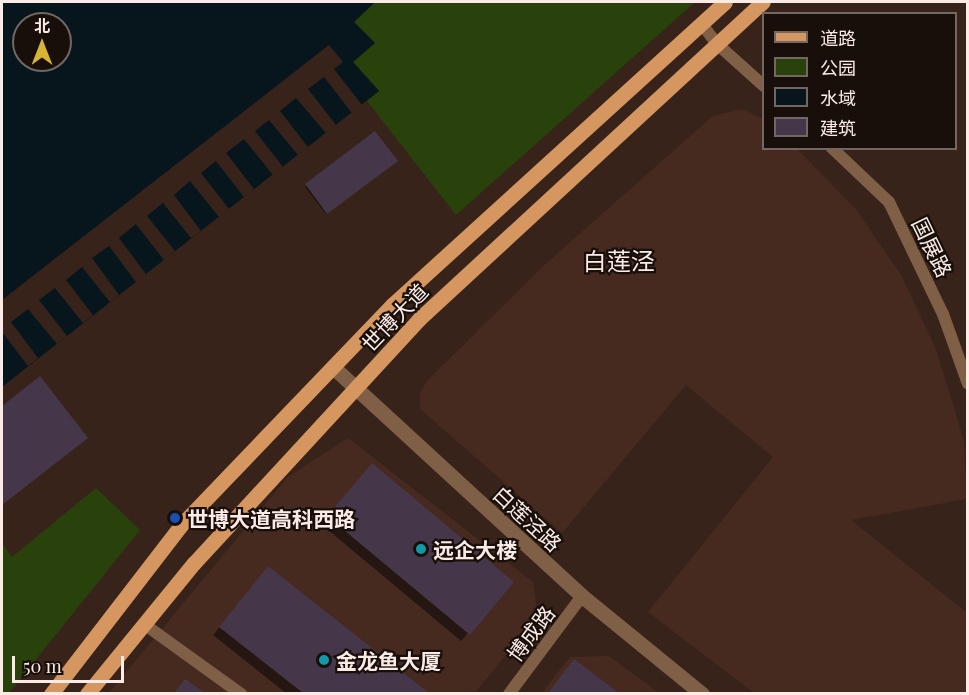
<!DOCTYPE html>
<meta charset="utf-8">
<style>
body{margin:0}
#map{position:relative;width:969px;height:695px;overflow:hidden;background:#38231b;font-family:"Playfair Display","Noto Sans SC",serif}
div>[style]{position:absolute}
.built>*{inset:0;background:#462a20}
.green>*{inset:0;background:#29410b}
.water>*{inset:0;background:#07161d}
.pier>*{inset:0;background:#38231b}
.shadow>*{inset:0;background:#0007}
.building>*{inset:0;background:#453749}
.minor>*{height:12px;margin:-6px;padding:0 6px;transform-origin:6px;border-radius:6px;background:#7f6046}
.tertiary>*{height:15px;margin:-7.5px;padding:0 7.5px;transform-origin:7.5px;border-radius:7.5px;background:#7f6046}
.primary>*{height:15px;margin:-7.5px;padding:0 7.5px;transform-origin:7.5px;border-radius:7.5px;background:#d5965f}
.dots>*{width:16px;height:16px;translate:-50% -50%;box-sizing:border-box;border:3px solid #180f0b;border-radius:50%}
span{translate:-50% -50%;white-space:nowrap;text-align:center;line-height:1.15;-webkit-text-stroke:4.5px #180f0b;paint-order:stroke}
.street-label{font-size:21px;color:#faebe6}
.poi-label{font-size:21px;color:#faebe6;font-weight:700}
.left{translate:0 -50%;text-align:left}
.quarter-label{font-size:24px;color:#faebe6}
.frame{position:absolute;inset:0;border:3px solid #faebe6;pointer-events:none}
.legend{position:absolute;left:762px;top:12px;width:195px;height:138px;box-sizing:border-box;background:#180f0b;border:2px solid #726763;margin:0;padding:8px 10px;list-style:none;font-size:18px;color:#faebe6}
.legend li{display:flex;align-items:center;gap:12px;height:30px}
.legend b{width:30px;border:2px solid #726763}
.north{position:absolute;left:12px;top:12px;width:60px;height:60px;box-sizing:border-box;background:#180f0b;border:2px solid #726763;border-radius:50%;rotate:0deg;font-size:16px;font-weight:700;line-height:24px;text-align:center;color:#faebe6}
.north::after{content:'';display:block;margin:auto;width:21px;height:27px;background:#d7b434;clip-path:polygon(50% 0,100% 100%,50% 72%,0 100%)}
.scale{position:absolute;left:12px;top:656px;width:112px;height:27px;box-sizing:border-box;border:3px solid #faebe6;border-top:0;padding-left:8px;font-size:18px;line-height:21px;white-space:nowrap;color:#faebe6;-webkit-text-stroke:4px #180f0b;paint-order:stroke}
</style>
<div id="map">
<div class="built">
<div style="clip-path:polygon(742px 109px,763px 119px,764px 148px,797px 149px,855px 208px,901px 275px,936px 349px,964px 441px,967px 499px,851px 520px,967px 613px,967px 693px,754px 693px,648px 612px,773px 457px,686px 385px,562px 533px,420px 409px,420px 393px,427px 381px,541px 268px,713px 116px)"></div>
<div style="clip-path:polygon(348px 438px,533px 582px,538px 615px,475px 693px,108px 694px,288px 477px)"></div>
<div style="clip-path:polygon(609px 656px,659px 693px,541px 694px,570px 657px)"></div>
</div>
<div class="green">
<div style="clip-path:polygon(375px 2px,695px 2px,456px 215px,367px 101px,379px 91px,353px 62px,375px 43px,354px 22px)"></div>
<div style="clip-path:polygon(96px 488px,140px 530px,9px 693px,2px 693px,2px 543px,12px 557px)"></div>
</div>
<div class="water">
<div style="clip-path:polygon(evenodd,2px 2px,375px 2px,354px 22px,375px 43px,353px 62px,379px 91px,2px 387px,2px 2px,24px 24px,60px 24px,60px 60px,24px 60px,24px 24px)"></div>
</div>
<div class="pier">
<div style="clip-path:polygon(329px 45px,343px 62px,334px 69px,362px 105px,352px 113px,324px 77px,308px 89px,336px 125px,326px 133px,296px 98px,280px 111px,308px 147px,298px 155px,269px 120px,255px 131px,283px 167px,273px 175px,244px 139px,226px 153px,254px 189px,244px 197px,216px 161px,201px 173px,229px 209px,219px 217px,190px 181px,174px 195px,201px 231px,191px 238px,163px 203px,147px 216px,175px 251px,164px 260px,136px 224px,119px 238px,146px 274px,136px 282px,109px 246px,92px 258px,119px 295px,110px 302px,82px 267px,66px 280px,93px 315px,83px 323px,55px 288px,39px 300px,67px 336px,57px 344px,28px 309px,11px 322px,38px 358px,28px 366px,2px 332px,2px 300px)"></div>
</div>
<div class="shadow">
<div style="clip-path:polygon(375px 133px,396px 160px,326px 214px,305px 187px)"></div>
<div style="clip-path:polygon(40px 378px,86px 437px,2px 503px,2px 408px)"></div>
<div style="clip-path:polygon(365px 472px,512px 582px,461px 641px,321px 524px)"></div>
<div style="clip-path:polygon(268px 568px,427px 694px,287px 694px,213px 635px)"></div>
<div style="clip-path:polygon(574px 661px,616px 694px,548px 694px)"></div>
</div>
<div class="building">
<div style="clip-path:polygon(375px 131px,398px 161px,327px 214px,305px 184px)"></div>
<div style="clip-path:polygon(40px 376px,88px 438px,2px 505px,2px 406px)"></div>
<div style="clip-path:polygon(372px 463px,514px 582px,470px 635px,327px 516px)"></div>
<div style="clip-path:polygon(268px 566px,429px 693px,303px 693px,219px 627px)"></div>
<div style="clip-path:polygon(574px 659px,619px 693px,548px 693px)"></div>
<div style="clip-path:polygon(185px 679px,205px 693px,174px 693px)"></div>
</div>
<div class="minor">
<div style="left:701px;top:23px;width:25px;rotate:53deg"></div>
<div style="left:716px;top:43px;width:64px;rotate:41.9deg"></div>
<div style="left:832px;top:148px;width:79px;rotate:43.5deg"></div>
<div style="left:889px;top:202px;width:124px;rotate:64.3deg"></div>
<div style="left:943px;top:314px;width:74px;rotate:70.3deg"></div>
<div style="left:144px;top:624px;width:120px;rotate:35.8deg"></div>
<div style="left:509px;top:694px;width:122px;rotate:-53.3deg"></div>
</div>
<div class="tertiary">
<div style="left:333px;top:367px;width:338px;rotate:42.6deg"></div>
<div style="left:582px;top:596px;width:155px;rotate:39.2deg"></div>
</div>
<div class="primary">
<div style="left:51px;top:694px;width:213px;rotate:-52.4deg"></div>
<div style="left:181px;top:525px;width:305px;rotate:-46.2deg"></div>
<div style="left:392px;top:305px;width:450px;rotate:-42.3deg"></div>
<div style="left:87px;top:694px;width:169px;rotate:-50.8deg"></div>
<div style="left:194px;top:563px;width:332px;rotate:-47.3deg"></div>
<div style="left:419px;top:319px;width:468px;rotate:-42.7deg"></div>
</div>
<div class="dots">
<div style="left:175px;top:518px;background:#1a4fb4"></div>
<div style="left:421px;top:549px;background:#0f9aa8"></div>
<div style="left:324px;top:660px;background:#0f9aa8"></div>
</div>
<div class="street-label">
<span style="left:933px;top:247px;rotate:64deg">国展路</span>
<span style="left:394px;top:317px;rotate:-46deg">世博大道</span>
<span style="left:528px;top:518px;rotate:43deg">白莲泾路</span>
<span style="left:530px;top:633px;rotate:-53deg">博成路</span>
</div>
<div class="poi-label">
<span class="left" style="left:187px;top:518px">世博大道高科西路</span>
<span class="left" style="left:433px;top:549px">远企大楼</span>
<span class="left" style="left:336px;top:660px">金龙鱼大厦</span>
</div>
<div class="quarter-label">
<span style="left:619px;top:261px">白莲泾</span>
</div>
<div class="frame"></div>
<ul class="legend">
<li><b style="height:8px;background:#d5965f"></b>道路</li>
<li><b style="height:16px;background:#29410b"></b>公园</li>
<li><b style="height:16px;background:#07161d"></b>水域</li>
<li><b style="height:16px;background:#453749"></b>建筑</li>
</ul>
<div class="north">北</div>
<div class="scale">50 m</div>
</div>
